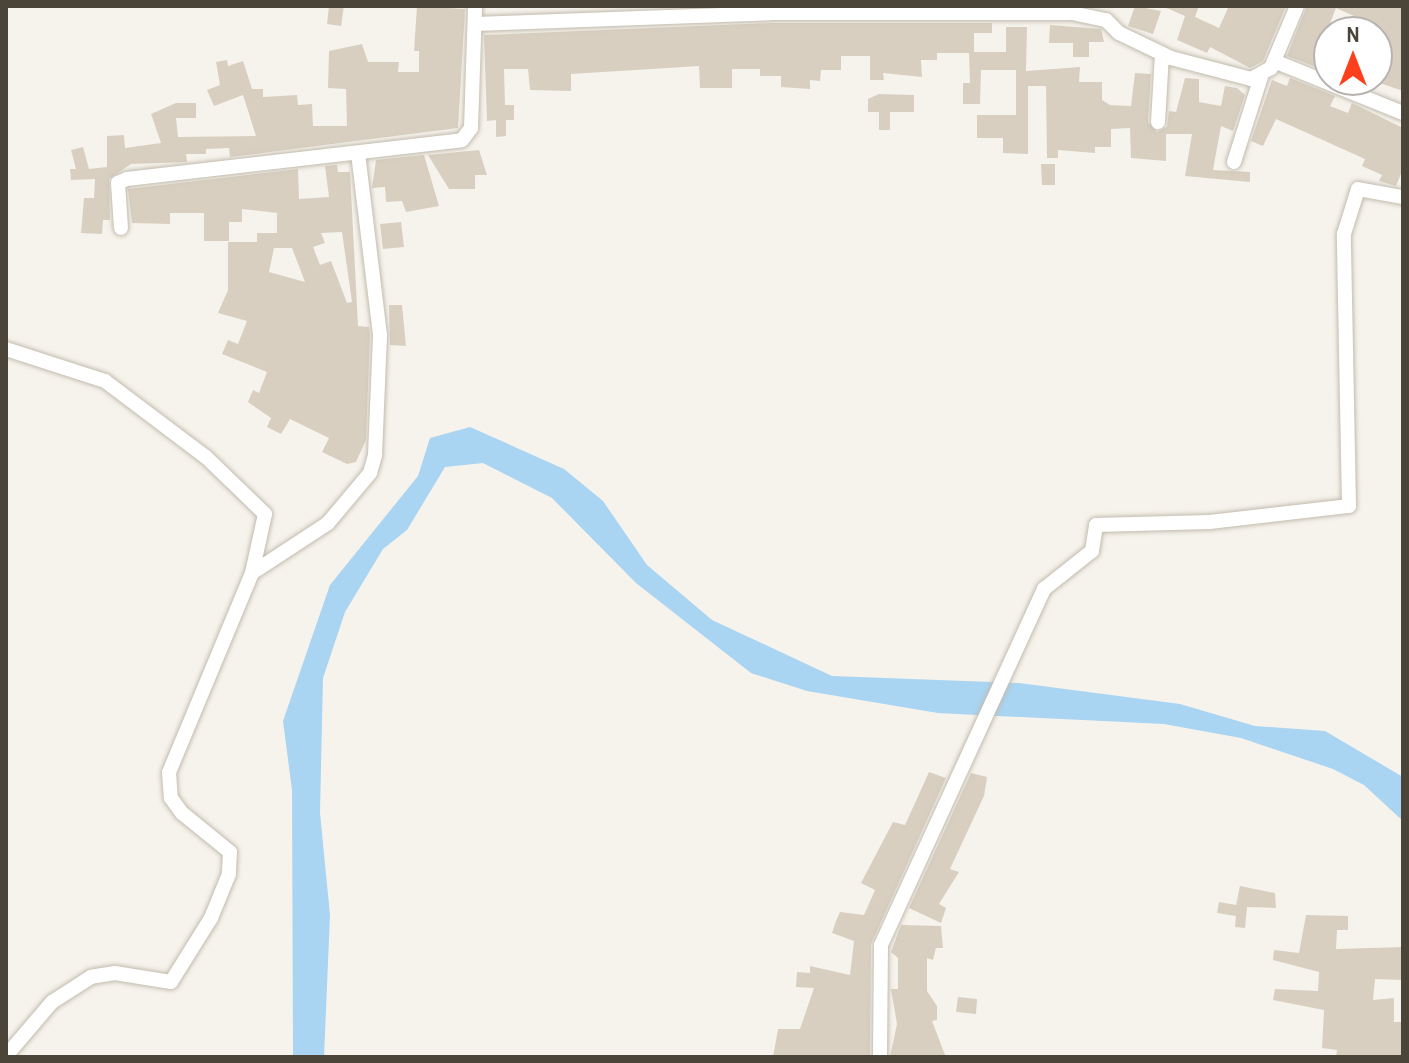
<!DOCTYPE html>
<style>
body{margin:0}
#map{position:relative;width:1409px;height:1063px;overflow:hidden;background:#f6f3ec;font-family:"Archivo Narrow",sans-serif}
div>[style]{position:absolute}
.water>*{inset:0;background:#a9d4f2}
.building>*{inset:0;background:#d8cfc1}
.roads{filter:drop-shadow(0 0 2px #c2bbae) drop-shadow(0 0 2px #c2bbae)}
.minor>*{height:14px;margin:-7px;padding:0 7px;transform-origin:7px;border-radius:7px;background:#fff}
span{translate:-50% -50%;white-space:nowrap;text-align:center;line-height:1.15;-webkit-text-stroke:7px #fff;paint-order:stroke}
.frame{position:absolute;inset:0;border:8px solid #4b4439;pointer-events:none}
.north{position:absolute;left:1313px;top:16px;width:80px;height:80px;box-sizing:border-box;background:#fff;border:2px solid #b7b4b0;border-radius:50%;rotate:0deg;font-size:22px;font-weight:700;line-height:32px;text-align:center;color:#4b4439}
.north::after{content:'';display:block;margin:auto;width:28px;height:36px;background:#fc3f1d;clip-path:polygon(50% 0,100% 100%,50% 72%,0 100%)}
</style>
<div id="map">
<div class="water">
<div style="clip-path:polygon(470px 427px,564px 469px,603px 501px,647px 565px,712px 620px,832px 676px,1019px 683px,1180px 704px,1255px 726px,1325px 731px,1403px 777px,1403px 821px,1364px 785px,1333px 769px,1241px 738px,1164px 724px,938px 713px,807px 691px,751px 673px,636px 583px,552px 498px,483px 463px,445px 467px,407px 530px,383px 549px,345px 612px,323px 678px,320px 813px,330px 915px,324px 1057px,293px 1057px,292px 790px,283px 721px,330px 585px,418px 476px,430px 438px)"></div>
</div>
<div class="building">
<div style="clip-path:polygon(329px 6px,344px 6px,341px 26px,327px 24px)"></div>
<div style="clip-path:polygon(417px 6px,465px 9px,458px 128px,230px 157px,229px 148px,206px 149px,206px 154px,186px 154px,187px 162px,131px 164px,109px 179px,110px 220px,103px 220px,102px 234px,81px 233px,84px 198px,94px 198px,95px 179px,71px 180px,70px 169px,76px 169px,71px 150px,83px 147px,89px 169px,107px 167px,107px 136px,124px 135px,125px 148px,161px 143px,151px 114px,176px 103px,196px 103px,196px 118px,176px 118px,178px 137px,256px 136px,243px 95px,214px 106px,207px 90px,220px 85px,216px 62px,227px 60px,228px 66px,243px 61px,252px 89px,263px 89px,263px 97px,297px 95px,298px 105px,312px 104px,313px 126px,347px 126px,346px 89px,328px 88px,329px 51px,362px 44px,368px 62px,399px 62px,398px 72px,419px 72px,419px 51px,414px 51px)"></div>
<div style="clip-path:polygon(1135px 6px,1161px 11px,1153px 34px,1128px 26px)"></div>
<div style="clip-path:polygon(1199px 6px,1195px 17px,1219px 28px,1229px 6px,1286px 6px,1263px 61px,1250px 68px,1210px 47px,1207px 53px,1177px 40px,1185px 16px,1162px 6px)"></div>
<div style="clip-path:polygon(1307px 6px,1403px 6px,1403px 91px,1377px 82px,1377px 32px,1346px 32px,1354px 16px,1336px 8px,1329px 26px,1329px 72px,1287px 56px)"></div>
<div style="clip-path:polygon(771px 23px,992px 23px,992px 33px,974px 33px,974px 52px,1006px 52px,1006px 27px,1027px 27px,1026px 71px,1080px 67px,1079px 82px,1102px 82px,1102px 100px,1110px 105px,1131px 106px,1135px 73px,1151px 74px,1148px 122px,1157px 132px,1167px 127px,1169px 111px,1176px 112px,1185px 78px,1199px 79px,1199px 102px,1221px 106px,1225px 86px,1237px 88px,1245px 95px,1233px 131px,1221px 126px,1213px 170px,1250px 172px,1250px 182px,1185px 176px,1192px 134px,1166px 134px,1166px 161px,1131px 158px,1130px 128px,1111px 129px,1111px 147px,1095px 147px,1095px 153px,1058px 150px,1058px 158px,1047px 158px,1046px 86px,1028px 86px,1028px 154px,1003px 153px,1003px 138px,977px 138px,977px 115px,1016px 115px,1016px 70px,981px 70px,980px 104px,963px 104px,963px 83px,970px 83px,969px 53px,937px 53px,937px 60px,921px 60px,922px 77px,883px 73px,884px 80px,870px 80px,870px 56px,841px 56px,841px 70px,821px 70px,820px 81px,810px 80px,810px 89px,781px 87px,781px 76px,760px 76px,760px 69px,732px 69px,732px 88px,700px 88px,699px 66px,571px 74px,571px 91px,530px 90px,528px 69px,504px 69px,505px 105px,514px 105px,514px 120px,506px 120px,506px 136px,496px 137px,496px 120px,487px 121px,484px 35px)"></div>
<div style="clip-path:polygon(1050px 25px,1101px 29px,1104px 42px,1089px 42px,1089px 57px,1073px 57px,1073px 43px,1049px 43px)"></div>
<div style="clip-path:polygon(1290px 78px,1335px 96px,1330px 106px,1348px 113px,1352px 103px,1403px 128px,1403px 169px,1396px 186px,1379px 181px,1382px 175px,1362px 166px,1365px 159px,1276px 119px,1263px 146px,1251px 141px,1272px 80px,1287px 86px)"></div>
<div style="clip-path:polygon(879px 94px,914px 95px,914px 112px,890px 112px,890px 130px,879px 130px,879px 112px,868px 112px,868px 99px)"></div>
<div style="clip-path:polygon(479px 150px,487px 175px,475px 175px,475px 189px,449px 189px,428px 155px)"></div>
<div style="clip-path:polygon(424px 155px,439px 206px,406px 212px,402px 201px,386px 202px,385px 187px,372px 188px,376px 160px)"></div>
<div style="clip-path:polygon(1041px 164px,1055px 164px,1055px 185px,1042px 185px)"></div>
<div style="clip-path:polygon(evenodd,337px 165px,338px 172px,350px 172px,358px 326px,369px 327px,370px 335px,366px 440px,356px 462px,347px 464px,322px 452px,329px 438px,290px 419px,281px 434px,267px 427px,271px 418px,248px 402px,253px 390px,259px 393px,267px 372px,222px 354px,228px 340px,238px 344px,247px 321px,218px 313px,228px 290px,228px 242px,257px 242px,257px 233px,277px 233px,277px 213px,242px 209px,242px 222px,229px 222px,229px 241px,204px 241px,204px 213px,170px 213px,170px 224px,132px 223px,128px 189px,298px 169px,299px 199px,329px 197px,325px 166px,337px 165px,342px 232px,352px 302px,347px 303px,331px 261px,320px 265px,313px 247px,325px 243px,321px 233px,342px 232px,337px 165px,274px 248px,292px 248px,305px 282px,269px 272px,274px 248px)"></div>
<div style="clip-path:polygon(401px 222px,404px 247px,383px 249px,380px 224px)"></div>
<div style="clip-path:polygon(389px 305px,402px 305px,406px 346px,390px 345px)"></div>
<div style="clip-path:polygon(929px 772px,946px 778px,871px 944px,870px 1057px,773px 1057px,778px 1029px,800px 1029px,814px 988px,796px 987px,797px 972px,810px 973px,810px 966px,850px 975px,854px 941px,832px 933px,836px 921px,840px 912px,864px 915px,875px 890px,861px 883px,893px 822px,905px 825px)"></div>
<div style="clip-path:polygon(971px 773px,987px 777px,984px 796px,950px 869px,959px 872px,939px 904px,946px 908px,941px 923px,909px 908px)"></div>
<div style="clip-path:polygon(1240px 886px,1275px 893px,1276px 908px,1247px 907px,1245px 928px,1235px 927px,1236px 916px,1217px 913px,1219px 902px,1236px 905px)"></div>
<div style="clip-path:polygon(1306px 915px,1348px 916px,1348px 930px,1337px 930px,1336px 949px,1403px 947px,1403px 980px,1375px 979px,1373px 1000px,1394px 998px,1394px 1022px,1403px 1022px,1403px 1057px,1336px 1057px,1337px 1050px,1322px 1048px,1324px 1010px,1273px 1000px,1275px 989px,1318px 991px,1319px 972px,1273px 960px,1274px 950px,1299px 953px)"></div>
<div style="clip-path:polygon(901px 925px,941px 926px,943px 948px,936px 948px,933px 960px,927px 958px,927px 991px,937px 1006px,937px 1020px,932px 1021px,945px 1055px,890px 1057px,897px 1024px,891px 989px,898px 989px,898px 958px,891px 952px)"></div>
<div style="clip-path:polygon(958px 997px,977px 999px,976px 1014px,956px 1012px)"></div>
</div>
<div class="roads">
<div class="minor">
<div style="left:475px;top:24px;width:296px;rotate:-2.1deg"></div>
<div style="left:771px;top:13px;width:301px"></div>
<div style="left:1072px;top:13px;width:35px;rotate:12deg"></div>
<div style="left:1106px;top:20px;width:18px;rotate:45deg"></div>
<div style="left:1119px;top:33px;width:58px;rotate:25.7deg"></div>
<div style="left:1171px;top:58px;width:83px;rotate:14.7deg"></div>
<div style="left:1251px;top:79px;width:23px;rotate:-29deg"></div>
<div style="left:1271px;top:68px;width:67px;rotate:-67.2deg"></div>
<div style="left:1274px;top:61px;width:139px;rotate:22deg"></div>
<div style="left:1158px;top:122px;width:68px;rotate:-86.6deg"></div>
<div style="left:1234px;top:162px;width:89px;rotate:-72.4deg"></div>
<div style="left:121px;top:228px;width:45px;rotate:-93.8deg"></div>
<div style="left:118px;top:183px;width:10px;rotate:-24deg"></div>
<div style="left:127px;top:179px;width:337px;rotate:-6.6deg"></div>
<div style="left:462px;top:140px;width:15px;rotate:-53deg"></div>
<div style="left:471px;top:128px;width:122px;rotate:-88.1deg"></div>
<div style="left:6px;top:349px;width:104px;rotate:17.9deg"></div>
<div style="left:105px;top:381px;width:126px;rotate:37deg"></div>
<div style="left:206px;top:457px;width:82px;rotate:44deg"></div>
<div style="left:265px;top:514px;width:60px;rotate:102.4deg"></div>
<div style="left:252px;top:573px;width:216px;rotate:112.6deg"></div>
<div style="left:169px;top:772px;width:26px;rotate:86deg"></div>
<div style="left:171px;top:798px;width:19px;rotate:54deg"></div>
<div style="left:182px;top:813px;width:62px;rotate:39.1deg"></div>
<div style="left:230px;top:852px;width:22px;rotate:93deg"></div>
<div style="left:229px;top:874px;width:48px;rotate:112.2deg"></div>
<div style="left:211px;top:918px;width:75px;rotate:122deg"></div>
<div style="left:171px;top:982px;width:57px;rotate:-170.9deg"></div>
<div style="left:115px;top:973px;width:24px;rotate:171deg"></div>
<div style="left:91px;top:977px;width:46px;rotate:147.3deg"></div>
<div style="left:52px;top:1002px;width:71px;rotate:130.4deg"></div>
<div style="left:252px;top:573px;width:91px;rotate:-33.3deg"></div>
<div style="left:328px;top:523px;width:65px;rotate:-50deg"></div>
<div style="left:370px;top:473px;width:19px;rotate:-74deg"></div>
<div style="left:375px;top:455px;width:120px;rotate:-87.6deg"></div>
<div style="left:380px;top:335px;width:182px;rotate:-96.9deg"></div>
<div style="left:880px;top:1057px;width:112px;rotate:-89.5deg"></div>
<div style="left:881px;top:945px;width:392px;rotate:-65.4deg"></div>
<div style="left:1044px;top:589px;width:61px;rotate:-38.4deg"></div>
<div style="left:1092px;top:551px;width:26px;rotate:-81deg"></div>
<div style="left:1096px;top:525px;width:114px;rotate:-1.5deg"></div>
<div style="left:1210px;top:522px;width:140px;rotate:-6.6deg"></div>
<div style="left:1349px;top:506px;width:272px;rotate:-91.1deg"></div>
<div style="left:1344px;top:234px;width:47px;rotate:-72.7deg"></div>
<div style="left:1358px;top:189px;width:46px;rotate:10.1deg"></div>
</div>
</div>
<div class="frame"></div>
<div class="north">N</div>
</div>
